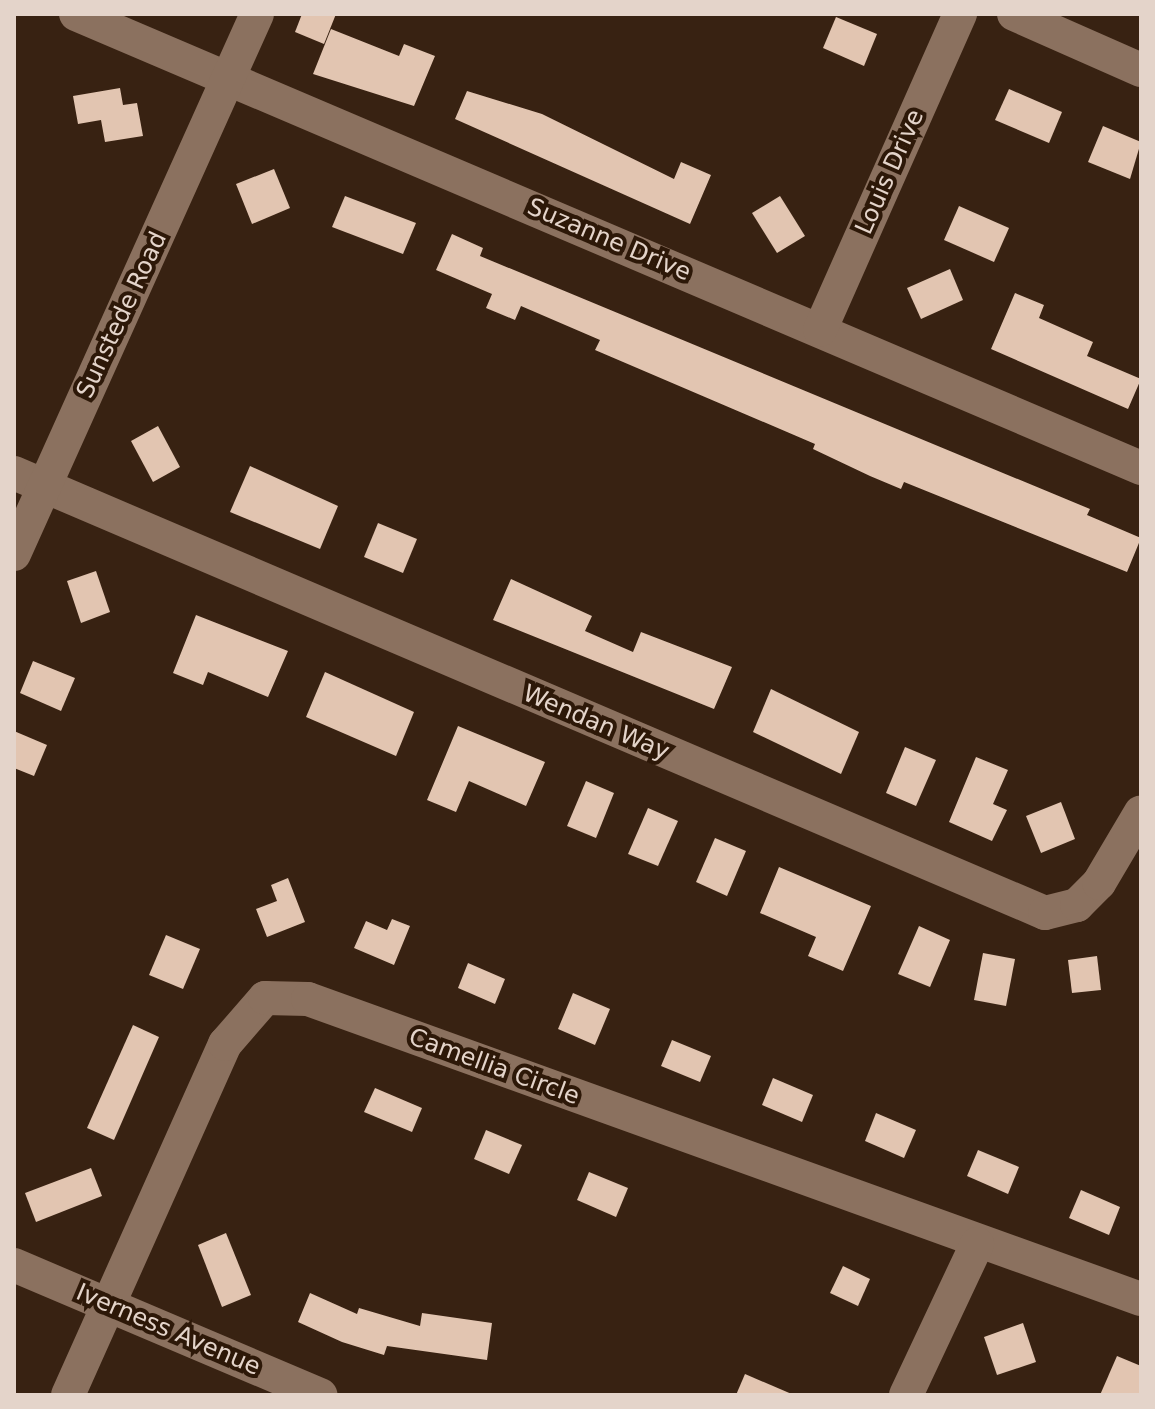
<!DOCTYPE html>
<style>
body{margin:0}
#map{position:relative;width:1155px;height:1409px;overflow:hidden;background:#382212;font-family:"DejaVu Sans",sans-serif}
div>[style]{position:absolute}
.building>*{inset:0;background:#e2c5b1}
.minor>*{height:34px;margin:-17px;padding:0 17px;transform-origin:17px;border-radius:17px;background:#8b715f}
span{translate:-50% -50%;white-space:nowrap;text-align:center;line-height:1.15;-webkit-text-stroke:8px #2d1808;paint-order:stroke}
.street-label{font-size:24px;color:#e4d4ca}
.frame{position:absolute;inset:0;border:16px solid #e4d4ca;pointer-events:none}
</style>
<div id="map">
<div class="building">
<div style="clip-path:polygon(302px 14px,336px 14px,324px 44px,295px 32px)"></div>
<div style="clip-path:polygon(836px 17px,877px 34px,864px 66px,823px 48px)"></div>
<div style="clip-path:polygon(331px 29px,399px 56px,404px 44px,435px 56px,414px 106px,313px 74px)"></div>
<div style="clip-path:polygon(120px 88px,123px 105px,137px 103px,143px 136px,105px 142px,101px 120px,78px 124px,73px 96px)"></div>
<div style="clip-path:polygon(1009px 89px,1062px 112px,1049px 143px,995px 120px)"></div>
<div style="clip-path:polygon(467px 91px,542px 114px,674px 179px,681px 162px,711px 175px,690px 224px,455px 119px)"></div>
<div style="clip-path:polygon(1103px 126px,1141px 142px,1130px 179px,1088px 162px)"></div>
<div style="clip-path:polygon(274px 169px,290px 208px,252px 224px,236px 184px)"></div>
<div style="clip-path:polygon(345px 196px,416px 223px,403px 254px,332px 227px)"></div>
<div style="clip-path:polygon(780px 196px,805px 236px,777px 253px,752px 213px)"></div>
<div style="clip-path:polygon(959px 206px,1009px 228px,994px 262px,944px 240px)"></div>
<div style="clip-path:polygon(452px 234px,483px 248px,480px 256px,1090px 509px,1087px 515px,1141px 538px,1127px 572px,904px 482px,901px 489px,870px 476px,813px 449px,815px 444px,595px 350px,600px 340px,521px 306px,515px 320px,486px 308px,492px 294px,436px 270px)"></div>
<div style="clip-path:polygon(950px 269px,963px 300px,921px 319px,907px 288px)"></div>
<div style="clip-path:polygon(1015px 293px,1044px 305px,1039px 318px,1093px 342px,1087px 356px,1141px 379px,1128px 409px,991px 349px)"></div>
<div style="clip-path:polygon(158px 426px,180px 467px,153px 482px,131px 441px)"></div>
<div style="clip-path:polygon(250px 466px,338px 506px,320px 549px,230px 512px)"></div>
<div style="clip-path:polygon(378px 523px,417px 539px,403px 573px,364px 557px)"></div>
<div style="clip-path:polygon(96px 571px,110px 612px,81px 623px,67px 581px)"></div>
<div style="clip-path:polygon(511px 579px,592px 616px,585px 631px,633px 652px,641px 632px,732px 667px,714px 709px,493px 620px)"></div>
<div style="clip-path:polygon(196px 615px,288px 651px,268px 697px,208px 672px,203px 685px,173px 673px)"></div>
<div style="clip-path:polygon(33px 661px,75px 678px,61px 711px,20px 693px)"></div>
<div style="clip-path:polygon(325px 672px,414px 712px,396px 756px,306px 717px)"></div>
<div style="clip-path:polygon(771px 689px,859px 732px,841px 774px,753px 732px)"></div>
<div style="clip-path:polygon(458px 726px,545px 762px,526px 806px,469px 781px,456px 812px,427px 800px)"></div>
<div style="clip-path:polygon(14px 731px,47px 745px,34px 776px,14px 768px)"></div>
<div style="clip-path:polygon(905px 747px,936px 760px,916px 806px,886px 793px)"></div>
<div style="clip-path:polygon(976px 757px,1008px 770px,993px 804px,1007px 810px,992px 841px,949px 822px)"></div>
<div style="clip-path:polygon(586px 781px,614px 793px,596px 838px,567px 826px)"></div>
<div style="clip-path:polygon(1061px 802px,1075px 839px,1041px 853px,1026px 816px)"></div>
<div style="clip-path:polygon(648px 808px,678px 821px,658px 866px,628px 854px)"></div>
<div style="clip-path:polygon(715px 838px,746px 851px,727px 896px,696px 882px)"></div>
<div style="clip-path:polygon(779px 867px,871px 906px,843px 971px,808px 956px,816px 937px,760px 913px)"></div>
<div style="clip-path:polygon(288px 878px,305px 922px,267px 937px,256px 909px,277px 901px,271px 885px)"></div>
<div style="clip-path:polygon(392px 919px,410px 926px,394px 965px,354px 948px,366px 921px,387px 930px)"></div>
<div style="clip-path:polygon(919px 926px,950px 940px,930px 987px,898px 974px)"></div>
<div style="clip-path:polygon(166px 935px,200px 949px,183px 989px,149px 975px)"></div>
<div style="clip-path:polygon(983px 953px,1015px 959px,1006px 1006px,974px 1000px)"></div>
<div style="clip-path:polygon(1097px 956px,1101px 990px,1072px 993px,1068px 960px)"></div>
<div style="clip-path:polygon(468px 963px,505px 979px,495px 1004px,458px 988px)"></div>
<div style="clip-path:polygon(573px 993px,610px 1009px,595px 1045px,558px 1029px)"></div>
<div style="clip-path:polygon(133px 1025px,159px 1037px,114px 1140px,87px 1128px)"></div>
<div style="clip-path:polygon(672px 1040px,711px 1056px,700px 1082px,661px 1066px)"></div>
<div style="clip-path:polygon(773px 1078px,813px 1095px,802px 1122px,762px 1105px)"></div>
<div style="clip-path:polygon(375px 1088px,422px 1108px,412px 1132px,364px 1112px)"></div>
<div style="clip-path:polygon(876px 1113px,916px 1130px,904px 1158px,865px 1141px)"></div>
<div style="clip-path:polygon(486px 1130px,522px 1145px,509px 1174px,474px 1159px)"></div>
<div style="clip-path:polygon(978px 1150px,1019px 1167px,1008px 1194px,967px 1176px)"></div>
<div style="clip-path:polygon(91px 1168px,102px 1196px,36px 1222px,25px 1193px)"></div>
<div style="clip-path:polygon(589px 1172px,628px 1188px,616px 1217px,577px 1200px)"></div>
<div style="clip-path:polygon(1081px 1190px,1120px 1207px,1109px 1235px,1069px 1218px)"></div>
<div style="clip-path:polygon(226px 1233px,251px 1295px,222px 1307px,198px 1245px)"></div>
<div style="clip-path:polygon(843px 1266px,870px 1279px,858px 1306px,830px 1293px)"></div>
<div style="clip-path:polygon(310px 1293px,357px 1314px,359px 1308px,420px 1326px,422px 1313px,492px 1323px,487px 1360px,387px 1346px,384px 1355px,342px 1342px,298px 1322px)"></div>
<div style="clip-path:polygon(1023px 1323px,1036px 1362px,997px 1375px,984px 1337px)"></div>
<div style="clip-path:polygon(1117px 1356px,1141px 1366px,1141px 1395px,1100px 1395px)"></div>
<div style="clip-path:polygon(745px 1374px,794px 1395px,736px 1395px)"></div>
</div>
<div class="minor">
<div style="left:76px;top:14px;width:1158px;rotate:23.09deg"></div>
<div style="left:1014px;top:14px;width:139px;rotate:23.8deg"></div>
<div style="left:820px;top:330px;width:346px;rotate:-66.1deg"></div>
<div style="left:14px;top:473px;width:1121px;rotate:23.11deg"></div>
<div style="left:1045px;top:913px;width:33px;rotate:-14deg"></div>
<div style="left:1077px;top:905px;width:31px;rotate:-45deg"></div>
<div style="left:1099px;top:883px;width:82px;rotate:-59.4deg"></div>
<div style="left:14px;top:554px;width:592px;rotate:-65.77deg"></div>
<div style="left:14px;top:1265px;width:333px;rotate:23deg"></div>
<div style="left:68px;top:1395px;width:385px;rotate:-65.9deg"></div>
<div style="left:225px;top:1044px;width:61px;rotate:-49deg"></div>
<div style="left:265px;top:998px;width:43px;rotate:1.3deg"></div>
<div style="left:308px;top:999px;width:885px;rotate:19.81deg"></div>
<div style="left:906px;top:1395px;width:167px;rotate:-64.8deg"></div>
</div>
<div class="street-label">
<span style="left:890px;top:172px;rotate:-66deg">Louis Drive</span>
<span style="left:609px;top:240px;rotate:23deg">Suzanne Drive</span>
<span style="left:122px;top:315px;rotate:-65deg">Sunstede Road</span>
<span style="left:596px;top:723px;rotate:23deg">Wendan Way</span>
<span style="left:494px;top:1067px;rotate:20deg">Camellia Circle</span>
<span style="left:168px;top:1330px;rotate:23deg">Iverness Avenue</span>
</div>
<div class="frame"></div>
</div>
